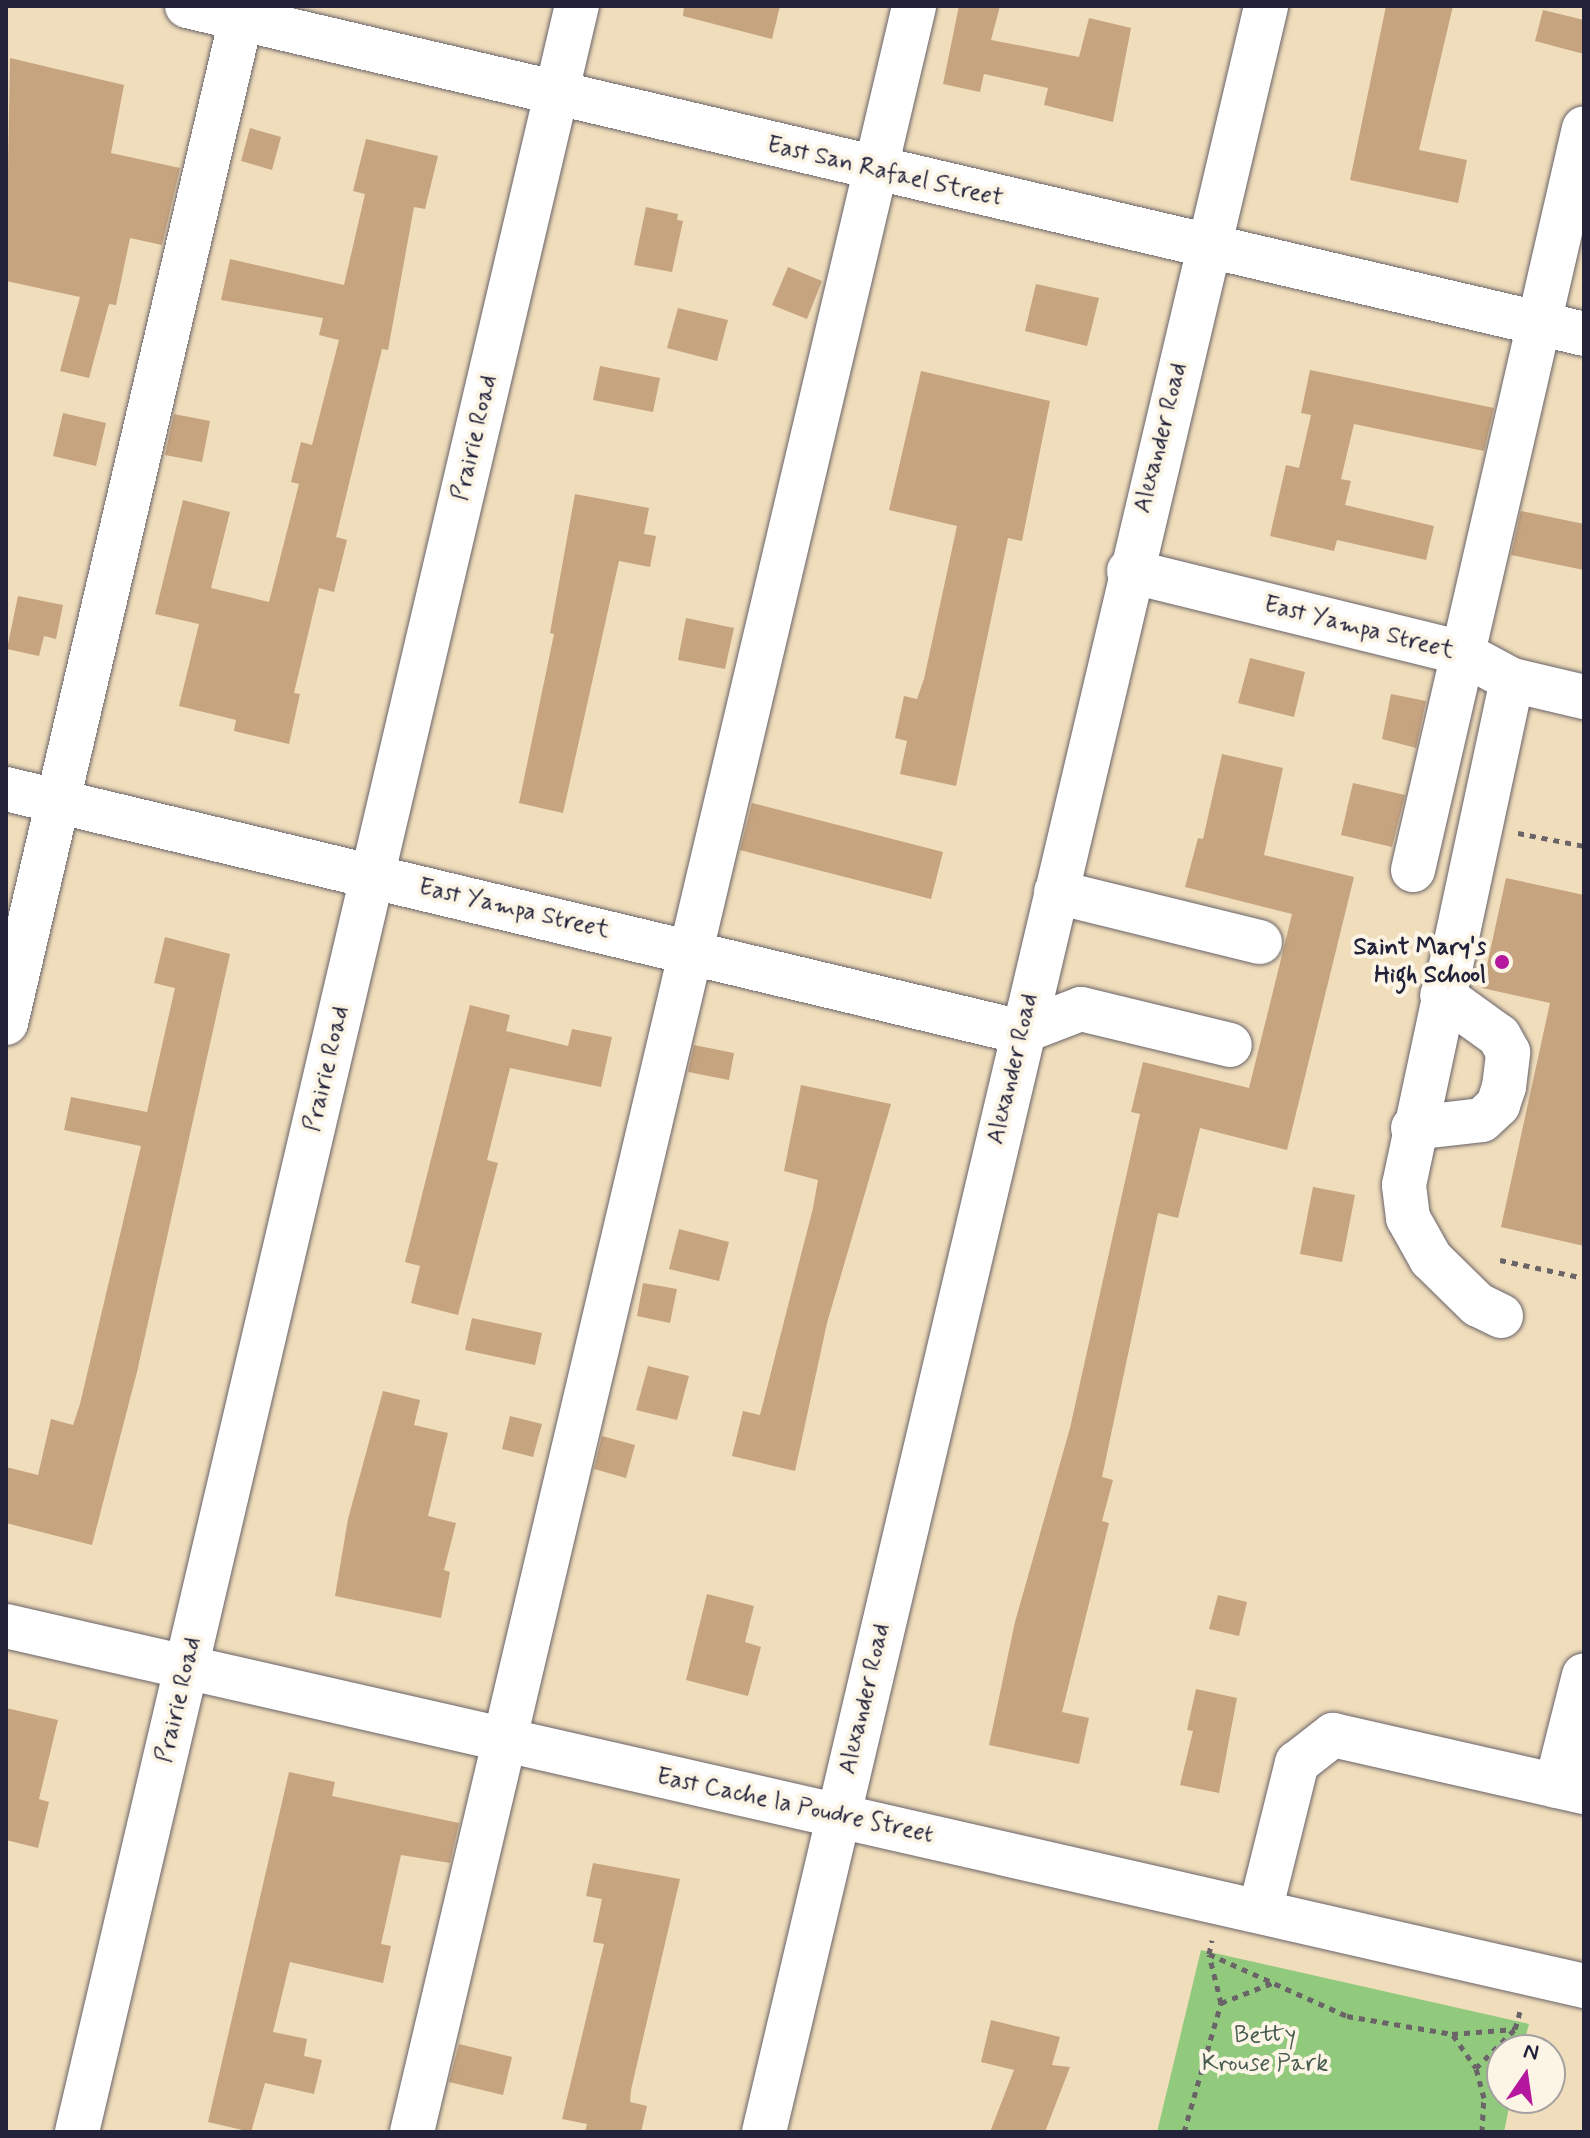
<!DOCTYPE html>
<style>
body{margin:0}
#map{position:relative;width:1590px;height:2138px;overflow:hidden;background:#f0ddbb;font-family:Mynerve,sans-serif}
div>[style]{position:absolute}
.green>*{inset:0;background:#91c97d}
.building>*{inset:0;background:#c6a480}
.path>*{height:5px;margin-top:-2.5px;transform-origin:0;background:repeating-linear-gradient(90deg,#6a6368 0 6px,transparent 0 12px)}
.roads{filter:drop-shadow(0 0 2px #6a6368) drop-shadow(0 0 2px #6a6368)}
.minor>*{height:44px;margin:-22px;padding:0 22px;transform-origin:22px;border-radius:22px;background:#fff}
.dots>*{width:22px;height:22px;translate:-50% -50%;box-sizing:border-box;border:4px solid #fcf5e5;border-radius:50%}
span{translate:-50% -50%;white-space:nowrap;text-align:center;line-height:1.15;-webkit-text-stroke:8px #fcf5e5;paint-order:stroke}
.street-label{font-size:24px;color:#22223b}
.poi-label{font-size:24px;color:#22223b;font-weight:700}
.right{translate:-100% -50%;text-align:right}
.park-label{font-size:24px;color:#495c52}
.frame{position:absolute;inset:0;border:8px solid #22223b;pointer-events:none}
.north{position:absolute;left:1486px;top:2034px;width:80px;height:80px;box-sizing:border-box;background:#fcf5e5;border:2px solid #a5a1a1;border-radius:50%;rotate:13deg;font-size:22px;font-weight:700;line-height:32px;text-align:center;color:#22223b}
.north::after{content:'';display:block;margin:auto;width:28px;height:36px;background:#b5179e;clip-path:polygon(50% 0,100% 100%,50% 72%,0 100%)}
</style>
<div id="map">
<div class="green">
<div style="clip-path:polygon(1201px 1950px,1529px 2024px,1522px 2050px,1502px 2050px,1502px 2098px,1511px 2098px,1504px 2132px,1157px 2132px)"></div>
</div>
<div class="building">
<div style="clip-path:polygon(684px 6px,780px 6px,772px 39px,683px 16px)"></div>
<div style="clip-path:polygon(959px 6px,1000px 6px,991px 40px,1079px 57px,1089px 18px,1131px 28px,1113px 122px,1044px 105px,1048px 88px,984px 74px,980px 92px,943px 84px)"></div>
<div style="clip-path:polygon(1386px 6px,1453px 6px,1419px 150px,1467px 160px,1458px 203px,1350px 180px)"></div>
<div style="clip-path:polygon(1543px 10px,1584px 20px,1584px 54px,1535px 41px)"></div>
<div style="clip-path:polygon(10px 58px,124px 85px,111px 153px,180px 168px,162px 245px,130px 238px,116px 305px,109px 304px,89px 378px,60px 371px,80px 297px,6px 281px)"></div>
<div style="clip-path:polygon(250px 128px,281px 137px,272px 170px,241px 161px)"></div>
<div style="clip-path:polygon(366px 139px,438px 156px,425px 209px,414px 207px,388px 350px,382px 349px,336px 537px,347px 540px,334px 592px,319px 588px,294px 693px,300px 694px,289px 744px,234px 731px,236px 720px,179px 706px,199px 624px,155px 614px,183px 500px,230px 512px,211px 588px,269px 602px,299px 484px,291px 482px,301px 442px,312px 445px,339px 340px,319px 335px,323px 318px,221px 300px,230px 259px,344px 285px,365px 194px,353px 191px)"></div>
<div style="clip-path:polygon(646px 207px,678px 214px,677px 220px,683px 221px,672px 272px,634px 265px)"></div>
<div style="clip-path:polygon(788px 267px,822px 281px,807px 319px,772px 305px)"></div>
<div style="clip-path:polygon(1036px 284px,1099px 298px,1087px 346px,1025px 331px)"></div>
<div style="clip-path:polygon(678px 308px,728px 320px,717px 361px,667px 348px)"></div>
<div style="clip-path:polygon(600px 366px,660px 378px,653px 412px,593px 400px)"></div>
<div style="clip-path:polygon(1310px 370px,1494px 408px,1484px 451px,1354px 424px,1341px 479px,1351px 481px,1345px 505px,1434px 526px,1426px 560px,1337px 540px,1334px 551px,1270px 536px,1286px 465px,1299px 468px,1311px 415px,1301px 413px)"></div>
<div style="clip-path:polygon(921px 371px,1050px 401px,1022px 541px,1008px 538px,956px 786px,900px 774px,907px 741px,895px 738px,904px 696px,917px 699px,924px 679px,957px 526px,889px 510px)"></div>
<div style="clip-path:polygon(63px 413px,106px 423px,96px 466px,53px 456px)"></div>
<div style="clip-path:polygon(174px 414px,210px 421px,202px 462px,165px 455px)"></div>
<div style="clip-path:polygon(575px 494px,649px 508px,644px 534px,656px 536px,650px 567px,619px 561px,563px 813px,519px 803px,554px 634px,550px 633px)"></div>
<div style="clip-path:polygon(1521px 511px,1584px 524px,1584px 570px,1511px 555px)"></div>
<div style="clip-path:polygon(18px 596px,63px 605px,56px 639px,44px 636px,39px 656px,7px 649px)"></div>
<div style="clip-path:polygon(686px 618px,734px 628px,725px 669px,678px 660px)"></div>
<div style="clip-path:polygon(1250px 658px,1305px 672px,1294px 717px,1238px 703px)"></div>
<div style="clip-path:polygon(1391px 694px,1426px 701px,1416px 748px,1382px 739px)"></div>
<div style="clip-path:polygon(1222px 754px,1283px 768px,1264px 855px,1354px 877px,1287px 1150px,1200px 1128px,1178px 1218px,1158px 1213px,1102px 1477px,1113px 1480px,1102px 1521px,1109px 1523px,1062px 1712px,1089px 1718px,1079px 1764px,989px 1745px,1015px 1622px,1070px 1428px,1140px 1114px,1131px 1112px,1143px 1062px,1249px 1088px,1284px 947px,1292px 914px,1185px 887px,1198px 838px,1203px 839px)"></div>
<div style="clip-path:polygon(1353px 783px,1405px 795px,1392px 847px,1341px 835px)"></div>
<div style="clip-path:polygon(752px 803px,943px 852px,931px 899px,740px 850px)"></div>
<div style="clip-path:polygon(1506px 878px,1584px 895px,1584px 1246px,1501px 1227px,1550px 1003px,1482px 988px)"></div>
<div style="clip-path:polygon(165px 937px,230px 954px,137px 1372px,92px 1545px,6px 1523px,6px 1467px,38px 1475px,51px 1419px,73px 1425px,80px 1404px,141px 1146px,64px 1130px,71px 1097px,147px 1112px,175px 988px,154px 983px)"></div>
<div style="clip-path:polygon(470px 1005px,510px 1015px,506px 1031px,568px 1046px,572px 1029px,612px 1037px,601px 1087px,510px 1068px,487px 1160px,498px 1163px,458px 1315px,411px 1303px,420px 1266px,405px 1262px)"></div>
<div style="clip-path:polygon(694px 1045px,734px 1053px,729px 1080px,688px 1072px)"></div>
<div style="clip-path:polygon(801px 1085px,891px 1104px,827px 1323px,795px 1471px,732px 1456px,743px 1411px,760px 1415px,813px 1208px,818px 1180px,784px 1171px)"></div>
<div style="clip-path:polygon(1313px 1187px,1355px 1195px,1342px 1262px,1300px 1254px)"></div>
<div style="clip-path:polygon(679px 1229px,729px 1242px,719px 1281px,669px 1269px)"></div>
<div style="clip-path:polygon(643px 1283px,677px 1289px,670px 1323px,637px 1316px)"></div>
<div style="clip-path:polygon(472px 1318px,542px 1333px,535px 1365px,465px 1350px)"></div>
<div style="clip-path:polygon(648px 1366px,689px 1376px,677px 1420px,636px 1410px)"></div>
<div style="clip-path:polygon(383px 1391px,420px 1400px,414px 1425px,448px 1433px,428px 1516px,456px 1523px,444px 1570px,450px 1572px,441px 1618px,335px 1596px,348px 1519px)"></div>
<div style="clip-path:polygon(510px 1416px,542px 1424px,533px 1457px,502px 1449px)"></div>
<div style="clip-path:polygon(602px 1436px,635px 1445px,626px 1478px,594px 1469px)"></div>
<div style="clip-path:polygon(707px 1594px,754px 1606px,745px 1642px,761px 1647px,748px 1696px,686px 1680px)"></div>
<div style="clip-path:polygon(1218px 1595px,1247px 1602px,1239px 1636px,1209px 1629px)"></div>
<div style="clip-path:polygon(1196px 1689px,1237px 1698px,1219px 1793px,1180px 1785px,1193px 1731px,1187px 1730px)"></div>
<div style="clip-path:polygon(6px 1708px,58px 1720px,39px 1799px,49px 1802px,38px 1848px,6px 1840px)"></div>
<div style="clip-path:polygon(289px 1772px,335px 1782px,332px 1796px,459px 1823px,450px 1863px,401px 1855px,381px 1944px,391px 1946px,383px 1983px,290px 1962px,273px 2032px,307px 2039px,304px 2056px,322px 2060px,314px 2094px,265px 2083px,251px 2132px,208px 2122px)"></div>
<div style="clip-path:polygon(593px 1863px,680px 1879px,631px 2090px,630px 2102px,647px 2106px,641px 2132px,585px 2132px,587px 2124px,562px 2119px,604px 1944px,593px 1942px,602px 1899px,586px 1896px)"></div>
<div style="clip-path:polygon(991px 2020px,1060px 2037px,1052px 2065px,1070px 2067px,1045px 2132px,990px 2132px,1014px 2070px,981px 2062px)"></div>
<div style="clip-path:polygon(459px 2044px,512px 2057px,503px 2095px,449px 2082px)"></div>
</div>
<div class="path">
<div style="left:1518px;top:833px;width:67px;rotate:11.1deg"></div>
<div style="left:1500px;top:1260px;width:86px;rotate:12.1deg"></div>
<div style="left:1209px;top:1954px;width:151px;rotate:24.2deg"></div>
<div style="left:1347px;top:2016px;width:107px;rotate:9.7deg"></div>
<div style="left:1452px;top:2034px;width:63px;rotate:-4.5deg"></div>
<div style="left:1221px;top:2003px;width:55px;rotate:-21.4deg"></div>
<div style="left:1453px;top:2035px;width:40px;rotate:55.1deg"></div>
<div style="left:1184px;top:2132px;width:134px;rotate:-74deg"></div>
<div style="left:1221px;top:2003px;width:50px;rotate:-103.8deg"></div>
<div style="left:1209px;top:1954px;width:14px;rotate:-78deg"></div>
<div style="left:1482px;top:2132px;width:34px;rotate:-87deg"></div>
<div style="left:1484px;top:2098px;width:31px;rotate:-105deg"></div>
<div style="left:1476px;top:2068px;width:55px;rotate:-45deg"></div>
<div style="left:1515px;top:2029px;width:19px;rotate:-74deg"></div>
</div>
<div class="roads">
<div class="minor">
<div style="left:187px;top:6px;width:1435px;rotate:13.21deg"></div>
<div style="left:1129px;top:571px;width:343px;rotate:13.8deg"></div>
<div style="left:1462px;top:653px;width:57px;rotate:28.4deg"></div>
<div style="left:1512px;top:680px;width:74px;rotate:13.3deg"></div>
<div style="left:6px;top:789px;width:1044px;rotate:13.46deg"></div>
<div style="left:1021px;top:1032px;width:64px;rotate:-21deg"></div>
<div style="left:1081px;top:1009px;width:153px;rotate:13.6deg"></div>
<div style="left:1413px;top:870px;width:761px;rotate:-77.02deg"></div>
<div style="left:1056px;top:892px;width:210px;rotate:13.8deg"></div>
<div style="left:6px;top:1023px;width:1044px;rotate:-76.83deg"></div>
<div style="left:1413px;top:1128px;width:69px;rotate:-6.6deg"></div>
<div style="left:1482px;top:1120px;width:22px;rotate:-43deg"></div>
<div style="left:1498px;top:1105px;width:19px;rotate:-72deg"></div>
<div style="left:1504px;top:1087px;width:35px;rotate:-83deg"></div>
<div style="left:1508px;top:1052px;width:18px;rotate:-119deg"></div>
<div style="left:1499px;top:1036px;width:70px;rotate:-144.3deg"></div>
<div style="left:1501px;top:1316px;width:25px;rotate:-154deg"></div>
<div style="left:1478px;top:1305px;width:66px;rotate:-135.6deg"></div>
<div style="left:1431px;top:1259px;width:47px;rotate:-119.3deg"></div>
<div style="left:1408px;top:1218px;width:33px;rotate:-97deg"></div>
<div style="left:1404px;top:1185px;width:516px;rotate:-77.93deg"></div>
<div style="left:6px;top:1626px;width:1619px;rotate:12.85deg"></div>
<div style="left:1556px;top:1786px;width:114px;rotate:-75.8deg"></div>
<div style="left:1260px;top:1911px;width:153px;rotate:-76deg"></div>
<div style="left:1297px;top:1763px;width:46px;rotate:-37.9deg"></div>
<div style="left:1333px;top:1735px;width:257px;rotate:12.8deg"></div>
<div style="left:77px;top:2132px;width:2184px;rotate:-76.77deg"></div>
<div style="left:412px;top:2132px;width:2184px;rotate:-76.71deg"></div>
<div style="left:764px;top:2132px;width:2184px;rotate:-76.71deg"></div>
</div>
</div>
<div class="dots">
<div style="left:1502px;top:962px;background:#b5179e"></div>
</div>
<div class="street-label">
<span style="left:885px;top:172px;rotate:13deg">East San Rafael Street</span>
<span style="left:475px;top:438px;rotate:-77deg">Prairie Road</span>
<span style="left:1161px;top:438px;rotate:-76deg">Alexander Road</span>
<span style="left:1359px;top:628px;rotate:14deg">East Yampa Street</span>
<span style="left:514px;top:909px;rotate:13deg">East Yampa Street</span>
<span style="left:327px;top:1069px;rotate:-77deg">Prairie Road</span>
<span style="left:1013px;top:1069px;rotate:-77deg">Alexander Road</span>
<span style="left:865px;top:1699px;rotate:-77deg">Alexander Road</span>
<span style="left:179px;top:1700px;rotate:-77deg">Prairie Road</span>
<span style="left:795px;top:1806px;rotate:12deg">East Cache la Poudre Street</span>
</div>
<div class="poi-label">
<span class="right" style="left:1486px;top:962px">Saint Mary's<br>High School</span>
</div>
<div class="park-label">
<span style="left:1265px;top:2050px">Betty<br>Krouse Park</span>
</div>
<div class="frame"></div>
<div class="north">N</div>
</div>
